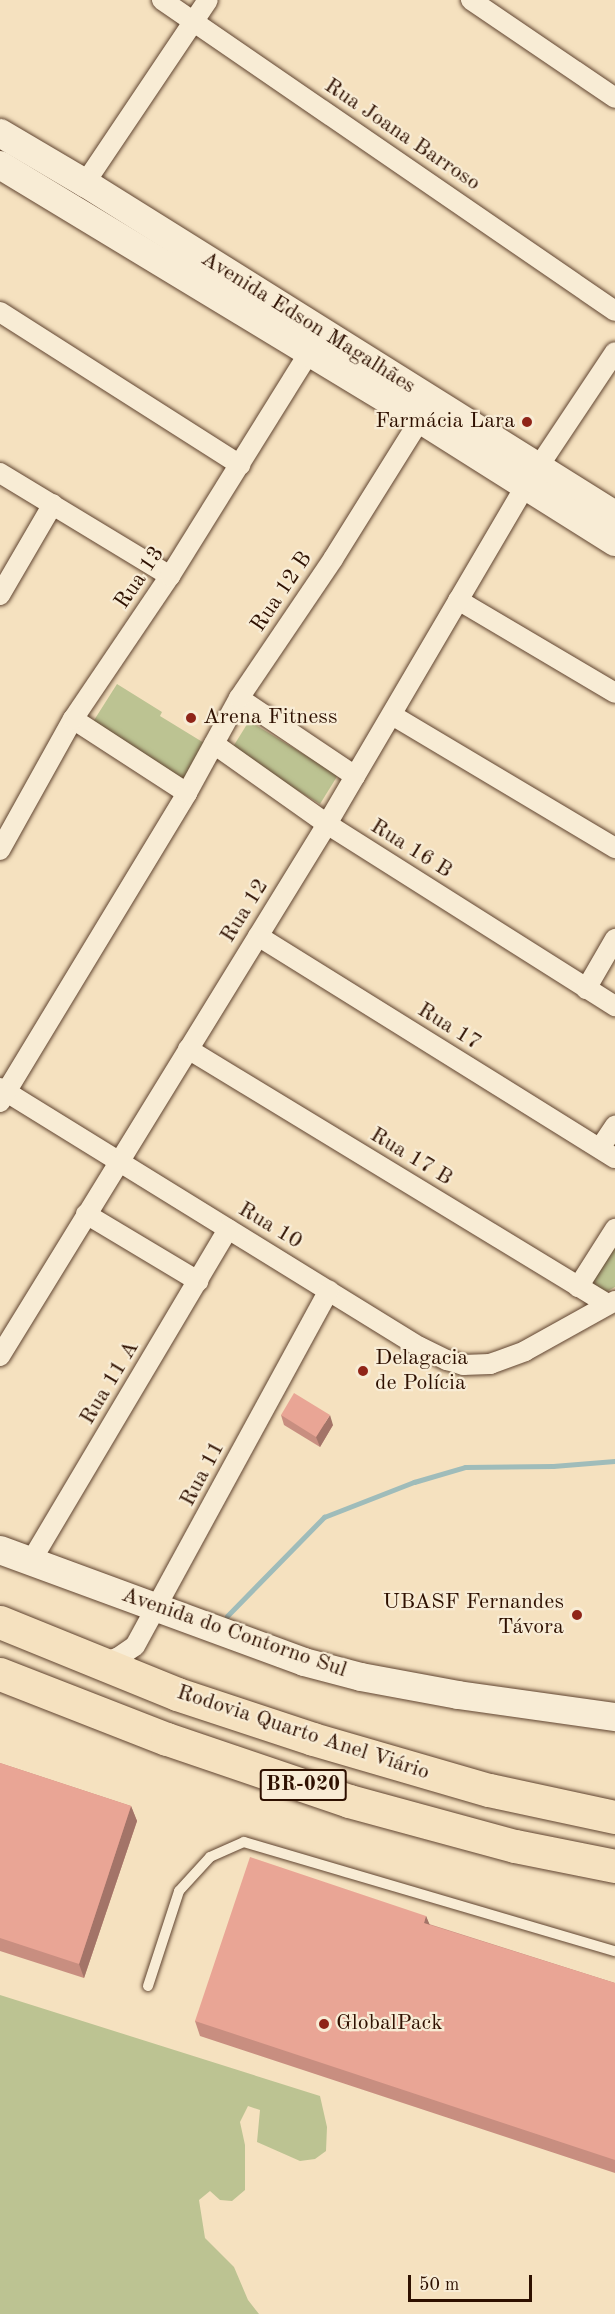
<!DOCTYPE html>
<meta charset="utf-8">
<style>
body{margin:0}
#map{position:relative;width:615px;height:2314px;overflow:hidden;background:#f5e1bf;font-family:"Old Standard TT",serif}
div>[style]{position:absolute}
.green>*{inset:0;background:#bcc392}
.stream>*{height:5px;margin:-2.5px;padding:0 2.5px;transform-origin:2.5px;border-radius:2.5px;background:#9fbcba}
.roads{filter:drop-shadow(0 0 2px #604430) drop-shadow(0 0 2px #604430)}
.lane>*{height:10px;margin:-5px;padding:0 5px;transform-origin:5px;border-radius:5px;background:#f8ecd5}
.street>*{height:20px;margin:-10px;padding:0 10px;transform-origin:10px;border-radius:10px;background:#f8ecd5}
.secondary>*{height:28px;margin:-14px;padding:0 14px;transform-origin:14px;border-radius:14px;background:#f8ecd5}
.highway>*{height:33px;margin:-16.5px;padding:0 16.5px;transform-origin:16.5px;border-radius:16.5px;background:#f5e1bf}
.wall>*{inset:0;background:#c88e80}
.shaded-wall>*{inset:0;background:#a37468}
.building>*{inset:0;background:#e9a595}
.dots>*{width:16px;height:16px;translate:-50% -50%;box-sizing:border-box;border:3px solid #f8ecd5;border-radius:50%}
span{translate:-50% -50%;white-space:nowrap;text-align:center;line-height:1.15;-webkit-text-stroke:4.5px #f8ecd5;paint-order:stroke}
.shield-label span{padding:2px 4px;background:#f8ecd5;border:2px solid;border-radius:4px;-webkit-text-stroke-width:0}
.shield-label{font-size:21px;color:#2e1000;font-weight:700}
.street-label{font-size:22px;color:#2e1000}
.poi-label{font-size:22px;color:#2e1000}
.right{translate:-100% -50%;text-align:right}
.left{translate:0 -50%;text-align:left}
.scale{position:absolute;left:408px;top:2275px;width:124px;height:27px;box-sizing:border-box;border:3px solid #2e1000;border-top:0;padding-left:8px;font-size:18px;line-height:21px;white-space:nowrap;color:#2e1000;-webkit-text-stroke:4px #f8ecd5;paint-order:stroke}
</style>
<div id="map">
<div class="green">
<div style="clip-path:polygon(117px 684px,162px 712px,160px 716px,209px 746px,186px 783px,91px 725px)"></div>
<div style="clip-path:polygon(249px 721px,338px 775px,320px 804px,231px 750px)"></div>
<div style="clip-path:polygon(615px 1242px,615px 1287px,604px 1293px,590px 1283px)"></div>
<div style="clip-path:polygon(0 1995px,320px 2096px,327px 2127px,326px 2151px,315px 2159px,300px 2161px,257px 2142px,260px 2110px,248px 2106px,240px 2122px,245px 2145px,245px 2190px,232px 2201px,220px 2200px,210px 2191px,199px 2200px,205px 2238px,234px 2267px,248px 2300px,259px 2314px,0 2314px)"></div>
</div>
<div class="stream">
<div style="left:227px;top:1616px;width:139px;rotate:-45.6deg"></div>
<div style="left:324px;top:1517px;width:97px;rotate:-21.3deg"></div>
<div style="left:414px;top:1482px;width:53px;rotate:-16.4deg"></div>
<div style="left:465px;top:1467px;width:88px;rotate:-0.7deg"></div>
<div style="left:553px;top:1466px;width:62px;rotate:-4.6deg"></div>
</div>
<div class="roads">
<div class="lane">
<div style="left:148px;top:1986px;width:100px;rotate:-71.9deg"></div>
<div style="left:179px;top:1891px;width:46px;rotate:-47.6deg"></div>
<div style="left:210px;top:1857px;width:37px;rotate:-24deg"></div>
<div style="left:244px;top:1842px;width:387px;rotate:16.4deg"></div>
</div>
<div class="street">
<div style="left:162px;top:0;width:549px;rotate:34.47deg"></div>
<div style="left:471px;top:0;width:174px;rotate:34.2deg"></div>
<div style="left:85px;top:183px;width:220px;rotate:-56.1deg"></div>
<div style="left:0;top:312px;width:285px;rotate:32.5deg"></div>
<div style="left:0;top:473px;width:199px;rotate:31.2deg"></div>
<div style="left:0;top:595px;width:105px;rotate:-59.8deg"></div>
<div style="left:458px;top:600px;width:182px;rotate:30.6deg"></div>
<div style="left:239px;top:698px;width:140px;rotate:33.9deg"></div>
<div style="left:392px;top:715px;width:260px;rotate:30.8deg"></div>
<div style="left:73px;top:719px;width:136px;rotate:33deg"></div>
<div style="left:214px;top:744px;width:138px;rotate:35.3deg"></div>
<div style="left:327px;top:824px;width:341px;rotate:32.3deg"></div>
<div style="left:0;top:850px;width:150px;rotate:-60.9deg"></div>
<div style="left:73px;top:719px;width:173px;rotate:-55.9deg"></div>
<div style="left:170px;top:576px;width:274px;rotate:-58.1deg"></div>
<div style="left:258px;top:936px;width:420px;rotate:31.9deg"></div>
<div style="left:586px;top:989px;width:58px;rotate:-59.9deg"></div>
<div style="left:188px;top:1049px;width:491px;rotate:31.3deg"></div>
<div style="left:0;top:1088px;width:493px;rotate:31.7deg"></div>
<div style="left:420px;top:1347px;width:30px;rotate:26deg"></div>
<div style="left:447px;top:1360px;width:17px;rotate:17deg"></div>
<div style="left:463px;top:1365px;width:27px;rotate:-2deg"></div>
<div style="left:490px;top:1364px;width:37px;rotate:-20deg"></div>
<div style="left:525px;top:1351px;width:103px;rotate:-29.1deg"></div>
<div style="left:0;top:1102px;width:361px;rotate:-58.8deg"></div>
<div style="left:187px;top:793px;width:108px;rotate:-61.3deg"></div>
<div style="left:239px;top:698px;width:168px;rotate:-55.9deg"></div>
<div style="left:333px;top:559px;width:164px;rotate:-58deg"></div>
<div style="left:600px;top:1148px;width:27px;rotate:-56deg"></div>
<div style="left:86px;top:1214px;width:131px;rotate:30.9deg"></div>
<div style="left:578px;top:1287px;width:69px;rotate:-57.5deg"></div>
<div style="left:0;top:1356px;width:624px;rotate:-58.42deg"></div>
<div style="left:327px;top:824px;width:391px;rotate:-59.6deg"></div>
<div style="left:525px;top:487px;width:162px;rotate:-56.3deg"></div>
<div style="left:31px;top:1561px;width:386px;rotate:-59.3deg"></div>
<div style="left:102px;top:1663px;width:18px;rotate:-19deg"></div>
<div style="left:119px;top:1657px;width:19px;rotate:-35deg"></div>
<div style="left:135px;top:1646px;width:405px;rotate:-61.4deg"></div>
</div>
<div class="secondary">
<div style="left:0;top:133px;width:99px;rotate:30.5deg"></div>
<div style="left:85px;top:183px;width:625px;rotate:32.06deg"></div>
<div style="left:0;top:165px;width:479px;rotate:31.2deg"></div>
<div style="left:410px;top:413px;width:242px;rotate:32.2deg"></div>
<div style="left:0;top:1550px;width:324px;rotate:20.2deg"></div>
<div style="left:304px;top:1662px;width:59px;rotate:14.7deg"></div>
<div style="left:361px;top:1677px;width:99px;rotate:10.5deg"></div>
<div style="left:458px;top:1695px;width:159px;rotate:8deg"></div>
</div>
<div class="highway">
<div style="left:0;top:1622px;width:191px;rotate:22.1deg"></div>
<div style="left:177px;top:1694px;width:143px;rotate:18.3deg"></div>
<div style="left:313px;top:1739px;width:183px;rotate:16.2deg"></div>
<div style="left:489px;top:1790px;width:129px;rotate:12.1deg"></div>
<div style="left:0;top:1674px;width:179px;rotate:21.3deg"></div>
<div style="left:167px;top:1739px;width:192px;rotate:18.8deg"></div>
<div style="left:349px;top:1801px;width:172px;rotate:15.2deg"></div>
<div style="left:515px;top:1846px;width:102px;rotate:11.3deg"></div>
</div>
</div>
<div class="wall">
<div style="clip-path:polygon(281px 1415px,333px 1425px,320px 1447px,284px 1425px)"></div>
<div style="clip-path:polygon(0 1763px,131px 1806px,137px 1821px,84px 1978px,0 1951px)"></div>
<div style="clip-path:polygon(426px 1916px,429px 1924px,615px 1983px,615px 2173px,200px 2036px,195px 2021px)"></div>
</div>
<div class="shaded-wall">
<div style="clip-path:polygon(330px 1415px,333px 1425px,320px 1447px,316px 1437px)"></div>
<div style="clip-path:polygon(131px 1806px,137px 1821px,84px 1978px,79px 1964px)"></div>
<div style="clip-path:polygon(426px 1916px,432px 1930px,424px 1923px)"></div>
</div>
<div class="building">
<div style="clip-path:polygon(294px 1393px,330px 1415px,316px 1437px,281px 1415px)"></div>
<div style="clip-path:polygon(0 1763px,131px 1806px,79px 1964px,0 1938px)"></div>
<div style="clip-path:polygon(250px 1857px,426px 1916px,424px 1923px,615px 1983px,615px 2160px,195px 2021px)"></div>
</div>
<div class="dots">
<div style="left:527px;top:422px;background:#8f2418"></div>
<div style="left:191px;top:718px;background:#8f2418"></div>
<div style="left:363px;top:1371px;background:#8f2418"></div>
<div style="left:577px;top:1615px;background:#8f2418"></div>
<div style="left:324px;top:2024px;background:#8f2418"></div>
</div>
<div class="shield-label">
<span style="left:303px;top:1785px">BR-020</span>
</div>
<div class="street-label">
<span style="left:402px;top:135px;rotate:34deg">Rua Joana Barroso</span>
<span style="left:308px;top:323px;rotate:32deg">Avenida Edson Magalhães</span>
<span style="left:140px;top:578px;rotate:-56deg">Rua 13</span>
<span style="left:282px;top:592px;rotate:-56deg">Rua 12 B</span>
<span style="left:411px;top:849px;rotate:32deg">Rua 16 B</span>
<span style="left:245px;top:911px;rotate:-58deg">Rua 12</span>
<span style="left:449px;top:1027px;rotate:32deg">Rua 17</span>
<span style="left:411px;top:1157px;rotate:31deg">Rua 17 B</span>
<span style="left:270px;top:1226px;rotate:31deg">Rua 10</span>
<span style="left:110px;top:1383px;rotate:-59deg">Rua 11 A</span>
<span style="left:203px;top:1474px;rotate:-62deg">Rua 11</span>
<span style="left:234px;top:1633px;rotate:19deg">Avenida do Contorno Sul</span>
<span style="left:303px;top:1733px;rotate:18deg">Rodovia Quarto Anel Viário</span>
</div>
<div class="poi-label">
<span class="right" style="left:515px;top:422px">Farmácia Lara</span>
<span class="left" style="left:203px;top:718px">Arena Fitness</span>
<span class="left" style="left:375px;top:1371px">Delagacia<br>de Polícia</span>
<span class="right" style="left:564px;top:1615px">UBASF Fernandes<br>Távora</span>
<span class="left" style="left:336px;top:2024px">GlobalPack</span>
</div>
<div class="scale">50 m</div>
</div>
